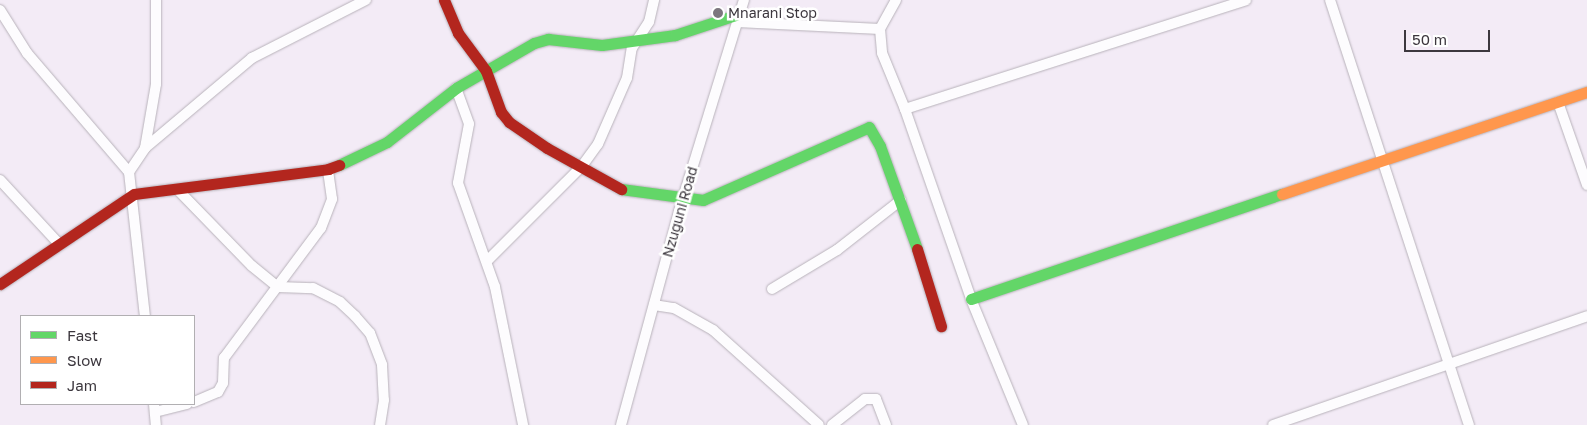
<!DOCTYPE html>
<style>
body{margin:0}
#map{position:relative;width:1587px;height:425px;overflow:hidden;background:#f3ebf6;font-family:"Golos Text",sans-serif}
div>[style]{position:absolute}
.roads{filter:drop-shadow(0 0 1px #b8b2ba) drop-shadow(0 0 1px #b8b2ba)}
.street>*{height:10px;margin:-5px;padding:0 5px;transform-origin:5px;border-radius:5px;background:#fdfcfe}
.fast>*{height:11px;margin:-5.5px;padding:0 5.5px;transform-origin:5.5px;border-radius:5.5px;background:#63d668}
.slow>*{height:11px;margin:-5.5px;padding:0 5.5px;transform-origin:5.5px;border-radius:5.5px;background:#ff974d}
.jam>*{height:11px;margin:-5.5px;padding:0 5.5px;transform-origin:5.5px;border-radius:5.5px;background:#b3261e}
.dots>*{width:14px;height:14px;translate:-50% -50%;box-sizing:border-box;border:2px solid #fff;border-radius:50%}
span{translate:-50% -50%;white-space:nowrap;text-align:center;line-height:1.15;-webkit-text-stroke:5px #fff;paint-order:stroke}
.poi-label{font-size:14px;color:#3c373e}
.left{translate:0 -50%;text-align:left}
.street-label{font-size:14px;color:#3c373e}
.legend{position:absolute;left:20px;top:315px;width:175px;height:90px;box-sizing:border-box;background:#fff;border:1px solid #b1afb2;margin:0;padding:6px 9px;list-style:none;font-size:15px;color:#3c373e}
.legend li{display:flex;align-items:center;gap:10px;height:25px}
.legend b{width:25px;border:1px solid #b1afb2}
.scale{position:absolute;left:1404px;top:30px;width:86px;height:22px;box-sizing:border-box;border:2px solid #3c373e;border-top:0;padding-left:6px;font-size:15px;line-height:18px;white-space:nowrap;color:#3c373e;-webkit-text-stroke:4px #fff;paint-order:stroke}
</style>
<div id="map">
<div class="roads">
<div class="street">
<div style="left:896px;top:0;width:33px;rotate:119deg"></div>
<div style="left:880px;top:29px;width:24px;rotate:85deg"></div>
<div style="left:882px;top:53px;width:61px;rotate:67.7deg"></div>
<div style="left:905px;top:109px;width:201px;rotate:70.8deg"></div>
<div style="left:971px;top:299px;width:136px;rotate:67.6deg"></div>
<div style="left:1330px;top:0;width:447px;rotate:71.9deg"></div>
<div style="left:0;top:10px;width:51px;rotate:57.9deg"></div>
<div style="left:27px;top:53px;width:157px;rotate:49.4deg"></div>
<div style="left:129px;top:172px;width:145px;rotate:83.7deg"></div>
<div style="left:737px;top:22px;width:143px;rotate:2.8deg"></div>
<div style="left:456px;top:88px;width:38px;rotate:70deg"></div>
<div style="left:469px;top:124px;width:60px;rotate:100.6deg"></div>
<div style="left:458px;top:183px;width:110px;rotate:70.4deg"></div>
<div style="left:495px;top:287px;width:141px;rotate:78.5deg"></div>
<div style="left:1558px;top:102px;width:88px;rotate:70.7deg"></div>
<div style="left:905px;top:109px;width:358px;rotate:-17.7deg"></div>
<div style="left:145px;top:148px;width:65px;rotate:-80.2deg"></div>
<div style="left:156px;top:84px;width:84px;rotate:-90deg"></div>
<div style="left:129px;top:172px;width:29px;rotate:-56deg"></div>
<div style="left:145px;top:148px;width:140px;rotate:-40.1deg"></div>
<div style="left:252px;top:58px;width:128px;rotate:-27deg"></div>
<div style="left:0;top:180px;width:87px;rotate:47.3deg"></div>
<div style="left:177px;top:189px;width:107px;rotate:45.8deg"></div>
<div style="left:252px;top:266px;width:33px;rotate:39deg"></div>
<div style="left:278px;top:287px;width:35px;rotate:2deg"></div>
<div style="left:313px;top:288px;width:30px;rotate:27deg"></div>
<div style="left:340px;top:302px;width:21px;rotate:43deg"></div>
<div style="left:355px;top:316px;width:23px;rotate:49deg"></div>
<div style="left:370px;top:333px;width:34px;rotate:69deg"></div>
<div style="left:382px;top:365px;width:35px;rotate:87deg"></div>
<div style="left:384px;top:400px;width:25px;rotate:99deg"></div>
<div style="left:488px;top:260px;width:133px;rotate:-45deg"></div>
<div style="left:582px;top:166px;width:27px;rotate:-54deg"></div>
<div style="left:598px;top:144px;width:72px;rotate:-66.3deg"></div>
<div style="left:627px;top:78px;width:30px;rotate:-81deg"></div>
<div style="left:632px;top:48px;width:31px;rotate:-57deg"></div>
<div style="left:649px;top:22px;width:23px;rotate:-77deg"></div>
<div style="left:772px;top:289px;width:76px;rotate:-31deg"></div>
<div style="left:837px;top:250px;width:81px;rotate:-38deg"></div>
<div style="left:654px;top:305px;width:20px;rotate:9deg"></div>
<div style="left:674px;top:308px;width:45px;rotate:29.4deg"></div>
<div style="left:713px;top:330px;width:142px;rotate:41.9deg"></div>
<div style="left:194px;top:402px;width:26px;rotate:-23deg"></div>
<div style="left:218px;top:392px;width:10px;rotate:-61deg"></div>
<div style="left:223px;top:383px;width:25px;rotate:-88deg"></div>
<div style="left:224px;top:358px;width:162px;rotate:-53.3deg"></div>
<div style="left:321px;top:228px;width:31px;rotate:-69deg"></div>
<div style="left:332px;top:199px;width:30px;rotate:-98deg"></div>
<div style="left:154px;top:404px;width:21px;rotate:85deg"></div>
<div style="left:155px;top:412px;width:33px;rotate:-14deg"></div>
<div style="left:621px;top:425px;width:222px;rotate:-74.8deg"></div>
<div style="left:679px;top:211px;width:221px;rotate:-72.9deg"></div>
<div style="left:832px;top:425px;width:42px;rotate:-38.2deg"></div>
<div style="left:865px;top:399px;width:11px"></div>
<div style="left:876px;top:399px;width:28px;rotate:69deg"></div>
<div style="left:1273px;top:425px;width:332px;rotate:-19.1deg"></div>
</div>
<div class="fast">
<div style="left:339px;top:165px;width:53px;rotate:-25.6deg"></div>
<div style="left:387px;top:142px;width:88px;rotate:-38deg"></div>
<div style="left:456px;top:88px;width:90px;rotate:-30deg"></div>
<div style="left:534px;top:43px;width:15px;rotate:-16deg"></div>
<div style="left:548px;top:39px;width:54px;rotate:6.3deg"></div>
<div style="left:602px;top:45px;width:74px;rotate:-7.8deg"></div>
<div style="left:675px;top:35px;width:67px;rotate:-18.2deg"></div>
<div style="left:621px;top:189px;width:83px;rotate:7.6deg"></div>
<div style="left:703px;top:200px;width:181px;rotate:-23.7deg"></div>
<div style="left:869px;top:127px;width:22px;rotate:60deg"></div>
<div style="left:880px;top:146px;width:109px;rotate:70.2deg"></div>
<div style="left:971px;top:299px;width:328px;rotate:-18.7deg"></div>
</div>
<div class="slow">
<div style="left:1282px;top:194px;width:322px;rotate:-18.5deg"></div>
</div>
<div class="jam">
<div style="left:444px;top:0;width:36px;rotate:67deg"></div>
<div style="left:458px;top:33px;width:47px;rotate:53.6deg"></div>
<div style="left:486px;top:71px;width:44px;rotate:69.9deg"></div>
<div style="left:501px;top:112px;width:13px;rotate:51deg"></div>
<div style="left:509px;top:122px;width:46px;rotate:34.4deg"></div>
<div style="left:547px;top:148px;width:85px;rotate:29deg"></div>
<div style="left:917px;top:249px;width:81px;rotate:72.7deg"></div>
<div style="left:0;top:284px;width:161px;rotate:-33.9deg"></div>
<div style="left:134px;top:194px;width:196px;rotate:-7.3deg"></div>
<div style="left:328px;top:169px;width:12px;rotate:-20deg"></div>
</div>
</div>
<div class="dots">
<div style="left:718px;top:13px;background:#7c767e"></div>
</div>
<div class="poi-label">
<span class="left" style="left:728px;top:13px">Mnarani Stop</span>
</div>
<div class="street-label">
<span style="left:680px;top:212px;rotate:-74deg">Nzuguni Road</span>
</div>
<ul class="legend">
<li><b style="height:6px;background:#63d668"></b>Fast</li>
<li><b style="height:6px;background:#ff974d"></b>Slow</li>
<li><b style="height:6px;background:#b3261e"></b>Jam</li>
</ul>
<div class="scale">50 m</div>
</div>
